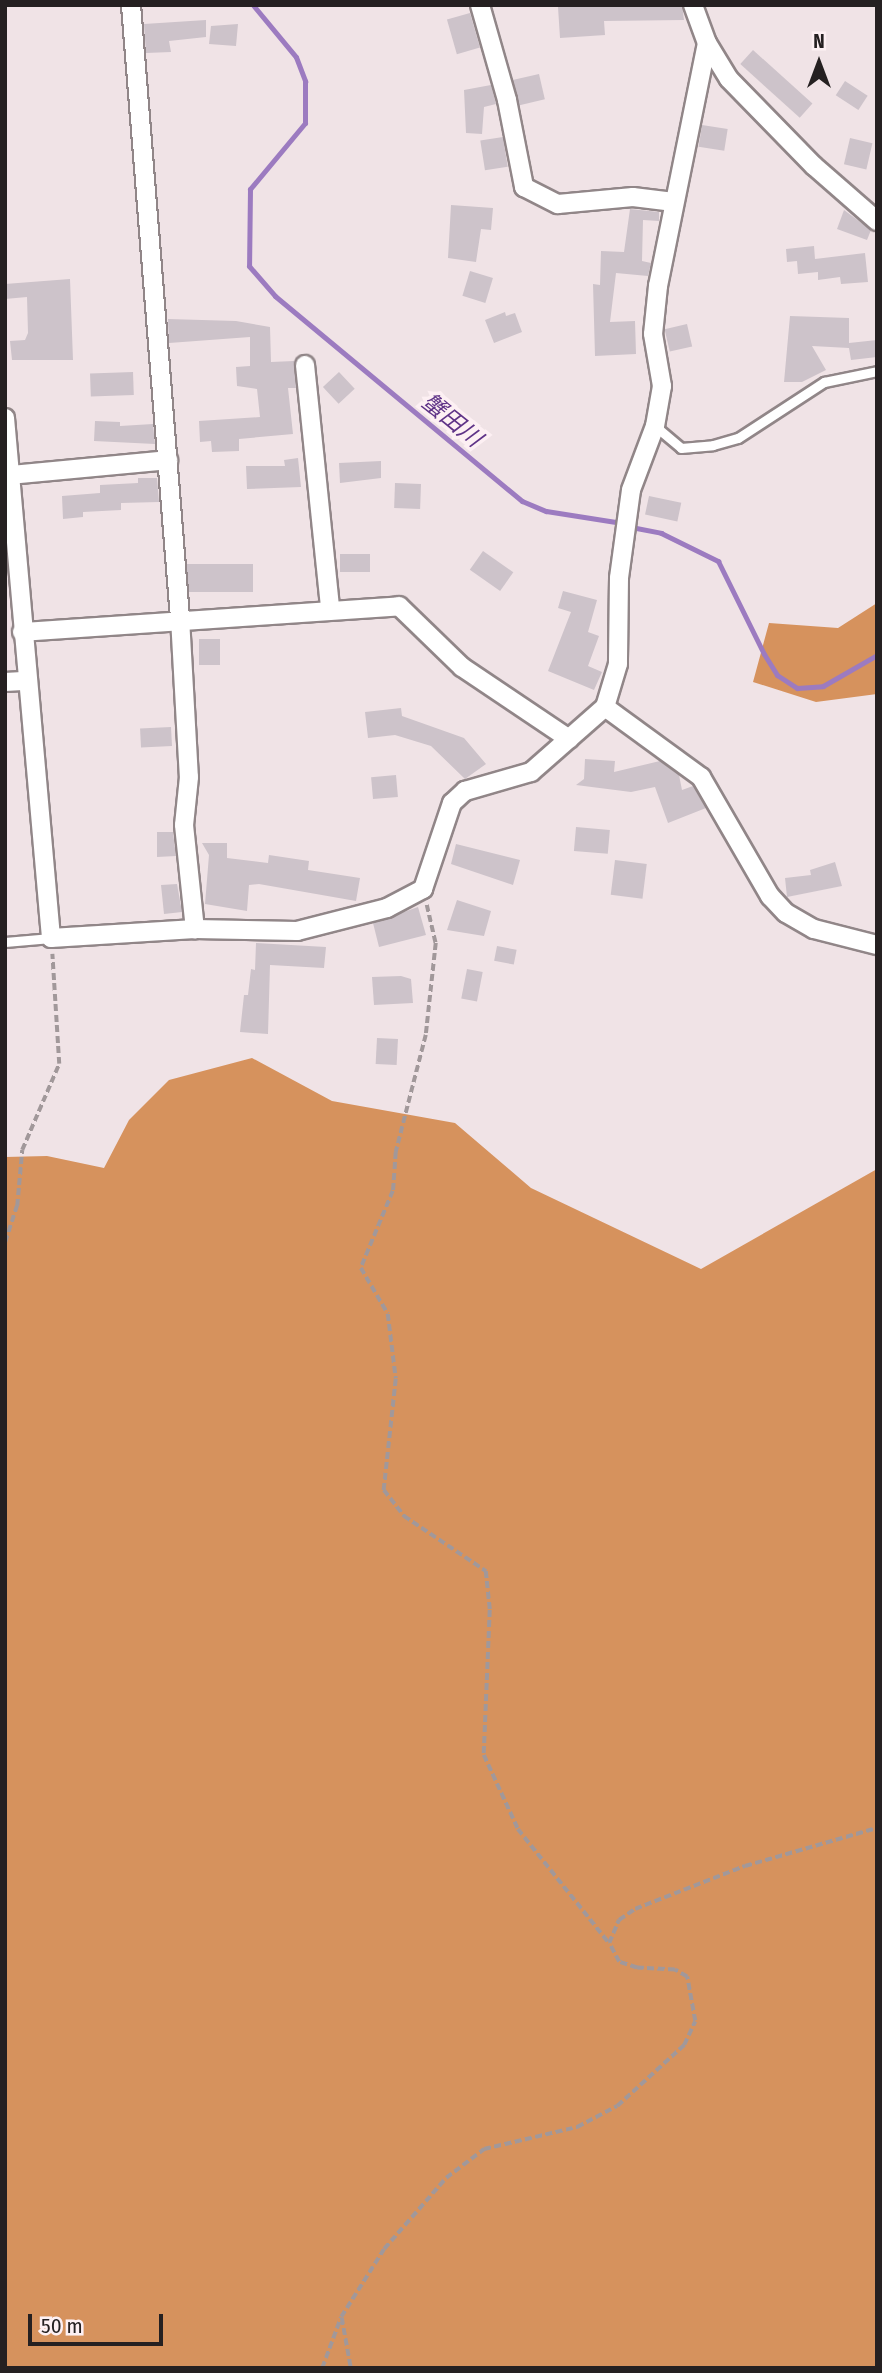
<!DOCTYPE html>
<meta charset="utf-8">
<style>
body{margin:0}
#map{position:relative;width:882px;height:2373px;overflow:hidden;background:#f0e3e6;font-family:"Fira Sans Condensed","Noto Sans JP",sans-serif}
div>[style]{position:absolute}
.forest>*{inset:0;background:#d6925d}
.stream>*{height:5px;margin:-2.5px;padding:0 2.5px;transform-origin:2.5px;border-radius:2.5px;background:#9c7bc0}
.building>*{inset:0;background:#cdc3ca;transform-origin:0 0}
.path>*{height:3.5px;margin-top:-1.75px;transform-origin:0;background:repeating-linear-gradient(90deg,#a1989a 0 7px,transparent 0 10.5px)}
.roads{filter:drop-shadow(2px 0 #918688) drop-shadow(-2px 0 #918688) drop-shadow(0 2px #918688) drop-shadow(0 -2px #918688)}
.lane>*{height:9px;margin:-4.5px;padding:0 4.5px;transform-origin:4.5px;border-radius:4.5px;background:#fff}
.street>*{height:18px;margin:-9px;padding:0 9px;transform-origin:9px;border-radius:9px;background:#fff}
span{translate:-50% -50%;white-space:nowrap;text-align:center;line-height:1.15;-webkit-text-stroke:7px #fdf0f3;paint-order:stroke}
.water-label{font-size:23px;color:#5f3387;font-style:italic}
.frame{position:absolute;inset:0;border:7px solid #252021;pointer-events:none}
.north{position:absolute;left:784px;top:28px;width:70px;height:70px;-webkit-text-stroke:5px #fdf0f3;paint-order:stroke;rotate:0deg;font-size:19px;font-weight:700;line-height:28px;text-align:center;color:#252021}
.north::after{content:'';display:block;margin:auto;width:24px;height:32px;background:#252021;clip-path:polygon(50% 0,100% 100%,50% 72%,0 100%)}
.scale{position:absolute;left:28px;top:2314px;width:135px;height:32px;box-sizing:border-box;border:4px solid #252021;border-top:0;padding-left:9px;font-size:21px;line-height:24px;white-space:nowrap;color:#252021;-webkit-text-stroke:5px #fdf0f3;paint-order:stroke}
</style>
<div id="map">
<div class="forest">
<i style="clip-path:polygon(877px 603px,877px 694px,816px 702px,753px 682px,769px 623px,838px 628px)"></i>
<i style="clip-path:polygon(252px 1058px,332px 1101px,455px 1123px,531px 1188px,701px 1269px,877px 1169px,877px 2368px,5px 2368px,5px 1157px,47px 1156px,104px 1168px,129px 1120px,169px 1080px)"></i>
</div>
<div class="stream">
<i style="left:253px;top:5px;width:67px;rotate:50.4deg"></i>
<i style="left:296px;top:57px;width:26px;rotate:69deg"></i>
<i style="left:305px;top:81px;width:42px;rotate:90deg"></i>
<i style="left:305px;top:123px;width:86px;rotate:129.8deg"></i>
<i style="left:250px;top:189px;width:77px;rotate:90.7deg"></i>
<i style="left:249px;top:266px;width:40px;rotate:49deg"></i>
<i style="left:275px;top:296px;width:321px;rotate:39.7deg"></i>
<i style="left:522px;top:501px;width:26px;rotate:23deg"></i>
<i style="left:546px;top:511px;width:77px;rotate:9deg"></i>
<i style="left:631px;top:527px;width:31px;rotate:11deg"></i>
<i style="left:661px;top:533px;width:64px;rotate:26.2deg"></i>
<i style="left:718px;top:561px;width:104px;rotate:63.7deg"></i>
<i style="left:764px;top:654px;width:25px;rotate:58deg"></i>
<i style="left:777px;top:675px;width:24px;rotate:33deg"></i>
<i style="left:797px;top:688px;width:26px;rotate:-4deg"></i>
<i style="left:823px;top:686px;width:62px;rotate:-29.9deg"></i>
</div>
<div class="building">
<i style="clip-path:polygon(682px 5px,684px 20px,604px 21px,605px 35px,560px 38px,558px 7px)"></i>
<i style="left:470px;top:13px;width:36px;height:24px;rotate:74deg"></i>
<i style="clip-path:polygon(206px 20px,206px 37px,169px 41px,171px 52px,146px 53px,144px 24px)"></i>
<i style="clip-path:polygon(238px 24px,236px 46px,209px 44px,211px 26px)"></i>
<i style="left:753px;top:50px;width:80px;height:19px;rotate:42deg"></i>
<i style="left:539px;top:74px;width:26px;height:27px;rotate:77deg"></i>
<i style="left:845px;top:81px;width:27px;height:17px;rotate:33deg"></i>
<i style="clip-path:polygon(491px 85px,496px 104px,484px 107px,482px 134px,466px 133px,464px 90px)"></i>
<i style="left:702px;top:125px;width:26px;height:22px;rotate:9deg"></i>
<i style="left:503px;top:137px;width:30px;height:23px;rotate:81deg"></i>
<i style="left:850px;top:138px;width:23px;height:27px;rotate:13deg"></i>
<i style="clip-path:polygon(451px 205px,493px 208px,491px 230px,481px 229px,476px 262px,448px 258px)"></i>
<i style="clip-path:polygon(630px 209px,659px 212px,659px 221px,643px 220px,642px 261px,651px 263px,648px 276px,616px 273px,610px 322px,635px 321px,636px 354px,595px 356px,593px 284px,600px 285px,601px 251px,624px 252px)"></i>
<i style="clip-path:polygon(844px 210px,871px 230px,867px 240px,837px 229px)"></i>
<i style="clip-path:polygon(814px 246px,815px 259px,865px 253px,868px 282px,841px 284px,840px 277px,818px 280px,818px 272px,798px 274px,797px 261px,787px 262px,786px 249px)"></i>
<i style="left:470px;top:271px;width:24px;height:26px;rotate:17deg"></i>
<i style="clip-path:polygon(70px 279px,73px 360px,12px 360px,10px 341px,25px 340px,28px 333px,27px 297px,5px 299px,5px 284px)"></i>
<i style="clip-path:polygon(505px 312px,506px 316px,515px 313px,522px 332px,494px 343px,485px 320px)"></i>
<i style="clip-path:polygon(790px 316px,849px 318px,849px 343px,877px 340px,877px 357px,851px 360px,849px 348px,812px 346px,826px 370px,802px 382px,784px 382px)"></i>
<i style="clip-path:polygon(168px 319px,236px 321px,270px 327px,271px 362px,294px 361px,296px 388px,288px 388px,293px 434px,239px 439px,239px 451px,212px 452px,211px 441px,200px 442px,199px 421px,260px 417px,257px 389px,237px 386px,236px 367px,250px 366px,250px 337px,169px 343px)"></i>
<i style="left:687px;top:324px;width:23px;height:23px;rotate:77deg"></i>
<i style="left:133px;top:372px;width:23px;height:43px;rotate:88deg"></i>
<i style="left:339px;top:372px;width:23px;height:22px;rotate:47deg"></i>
<i style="clip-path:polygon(95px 421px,120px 422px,120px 426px,153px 424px,155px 444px,94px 441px)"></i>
<i style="clip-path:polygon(298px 458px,301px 487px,247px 489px,246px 466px,285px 466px,284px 460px)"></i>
<i style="clip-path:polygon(381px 461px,381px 478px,340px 483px,339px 463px)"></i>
<i style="clip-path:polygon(138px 478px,157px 478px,159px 502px,121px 503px,121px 510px,83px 512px,83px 517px,63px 519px,62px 496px,100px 493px,100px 485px,138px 483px)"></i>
<i style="left:395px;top:483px;width:26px;height:25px;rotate:2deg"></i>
<i style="left:649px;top:496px;width:33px;height:19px;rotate:12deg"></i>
<i style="left:483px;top:551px;width:37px;height:23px;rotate:35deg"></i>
<i style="left:340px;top:554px;width:30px;height:18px"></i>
<i style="left:253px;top:564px;width:28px;height:66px;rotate:90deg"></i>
<i style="clip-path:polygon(563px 591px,597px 600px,588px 632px,599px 636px,588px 666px,602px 672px,594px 690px,548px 671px,571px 612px,558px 608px)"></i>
<i style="left:199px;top:639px;width:21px;height:26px"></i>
<i style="clip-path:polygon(401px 708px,402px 716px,464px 738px,486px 764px,465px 779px,431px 746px,395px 735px,368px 738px,365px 712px)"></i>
<i style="left:171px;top:727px;width:19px;height:31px;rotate:87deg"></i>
<i style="clip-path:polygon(585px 759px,615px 761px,614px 772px,660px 761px,679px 775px,682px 790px,693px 786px,706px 808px,668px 823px,655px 787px,631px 792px,576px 785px,584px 779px)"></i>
<i style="left:396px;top:775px;width:22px;height:25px;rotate:85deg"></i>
<i style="left:576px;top:827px;width:34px;height:24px;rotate:5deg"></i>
<i style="clip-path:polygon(157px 832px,173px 832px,176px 856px,157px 857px)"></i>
<i style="clip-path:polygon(202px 843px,227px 843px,227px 858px,268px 863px,269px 855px,309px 861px,308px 870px,360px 878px,356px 901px,259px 884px,249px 885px,247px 911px,205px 904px,209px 855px)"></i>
<i style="clip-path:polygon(456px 844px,520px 860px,513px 885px,451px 864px)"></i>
<i style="left:615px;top:860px;width:32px;height:35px;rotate:7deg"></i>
<i style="clip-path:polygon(835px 862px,842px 886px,787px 897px,785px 878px,811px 875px,810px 870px)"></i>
<i style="clip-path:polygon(177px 884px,182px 912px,164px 914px,161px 885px)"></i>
<i style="clip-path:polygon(457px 900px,491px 911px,484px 936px,447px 930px)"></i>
<i style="clip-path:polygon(418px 907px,426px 935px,379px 947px,373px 923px)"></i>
<i style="clip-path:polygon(256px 943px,326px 947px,324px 968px,270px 965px,268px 1034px,240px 1032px,244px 995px,248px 995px,251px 969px,255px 970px)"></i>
<i style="left:497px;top:946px;width:20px;height:15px;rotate:11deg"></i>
<i style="left:467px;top:969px;width:16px;height:30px;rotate:11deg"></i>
<i style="clip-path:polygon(401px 976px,411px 979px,413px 1003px,374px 1005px,372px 977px)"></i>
<i style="left:377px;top:1038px;width:21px;height:26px;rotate:3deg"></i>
</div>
<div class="path">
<i style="left:427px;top:905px;width:39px;rotate:77deg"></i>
<i style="left:436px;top:943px;width:93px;rotate:96.2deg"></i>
<i style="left:426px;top:1035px;width:121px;rotate:104.4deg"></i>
<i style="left:396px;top:1152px;width:39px;rotate:94deg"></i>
<i style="left:393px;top:1191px;width:83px;rotate:112.6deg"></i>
<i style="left:361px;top:1268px;width:53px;rotate:59.6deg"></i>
<i style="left:388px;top:1314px;width:65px;rotate:83deg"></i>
<i style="left:396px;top:1379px;width:112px;rotate:96.2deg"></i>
<i style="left:384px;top:1490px;width:33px;rotate:52deg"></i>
<i style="left:404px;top:1516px;width:99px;rotate:33.9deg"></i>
<i style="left:486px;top:1571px;width:39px;rotate:84deg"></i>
<i style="left:490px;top:1610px;width:145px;rotate:92.4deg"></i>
<i style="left:484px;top:1755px;width:81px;rotate:65.3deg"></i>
<i style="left:518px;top:1829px;width:146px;rotate:51.4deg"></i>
<i style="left:5px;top:1242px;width:38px;rotate:-72deg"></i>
<i style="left:17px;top:1206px;width:56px;rotate:-84.9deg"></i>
<i style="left:22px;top:1150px;width:94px;rotate:-66.7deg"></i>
<i style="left:59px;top:1064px;width:110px;rotate:-93.6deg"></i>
<i style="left:342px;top:2318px;width:51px;rotate:79.8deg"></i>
<i style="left:322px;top:2368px;width:54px;rotate:-69.6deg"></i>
<i style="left:341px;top:2317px;width:80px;rotate:-57.7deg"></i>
<i style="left:384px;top:2249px;width:94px;rotate:-48.9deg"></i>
<i style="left:446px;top:2178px;width:48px;rotate:-37.3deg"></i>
<i style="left:484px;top:2149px;width:96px;rotate:-13.3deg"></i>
<i style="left:577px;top:2127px;width:45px;rotate:-27.7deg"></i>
<i style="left:617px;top:2106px;width:91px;rotate:-42.3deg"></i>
<i style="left:684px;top:2045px;width:26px;rotate:-65deg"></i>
<i style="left:695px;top:2021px;width:45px;rotate:-100.3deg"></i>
<i style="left:687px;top:1977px;width:14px;rotate:-150deg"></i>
<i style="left:675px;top:1970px;width:38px;rotate:-177deg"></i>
<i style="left:637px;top:1968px;width:19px;rotate:-162deg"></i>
<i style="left:619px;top:1962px;width:21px;rotate:-118deg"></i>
<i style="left:609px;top:1943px;width:25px;rotate:-67deg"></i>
<i style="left:619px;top:1920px;width:19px;rotate:-35deg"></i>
<i style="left:635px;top:1909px;width:118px;rotate:-21.4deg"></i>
<i style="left:745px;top:1866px;width:137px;rotate:-16.1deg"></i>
</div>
<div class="roads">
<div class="lane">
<i style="left:655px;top:426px;width:34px;rotate:40deg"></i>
<i style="left:681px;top:448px;width:32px;rotate:-5deg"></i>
<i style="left:713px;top:445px;width:26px;rotate:-16deg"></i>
<i style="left:738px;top:438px;width:103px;rotate:-33.1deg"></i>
<i style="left:824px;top:382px;width:54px;rotate:-11.7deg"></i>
<i style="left:5px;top:942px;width:46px;rotate:-5deg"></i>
</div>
<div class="street">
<i style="left:131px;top:5px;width:615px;rotate:85.43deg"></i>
<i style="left:180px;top:618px;width:159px;rotate:86.8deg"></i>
<i style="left:189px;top:777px;width:48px;rotate:95.9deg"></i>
<i style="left:184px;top:825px;width:105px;rotate:84deg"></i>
<i style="left:480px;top:5px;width:99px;rotate:74.1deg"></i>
<i style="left:507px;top:100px;width:89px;rotate:78.9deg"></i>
<i style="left:524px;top:187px;width:38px;rotate:27deg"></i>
<i style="left:558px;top:204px;width:75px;rotate:-5.3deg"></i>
<i style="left:633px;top:197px;width:39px;rotate:7deg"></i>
<i style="left:693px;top:5px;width:40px;rotate:69.8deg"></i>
<i style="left:707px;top:43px;width:42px;rotate:58.6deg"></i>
<i style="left:729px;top:79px;width:122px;rotate:45.7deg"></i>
<i style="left:814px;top:166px;width:84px;rotate:41.1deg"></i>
<i style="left:707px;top:43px;width:248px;rotate:101.4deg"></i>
<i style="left:658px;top:286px;width:48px;rotate:95.9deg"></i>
<i style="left:653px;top:334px;width:53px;rotate:80.2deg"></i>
<i style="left:662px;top:386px;width:41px;rotate:99.9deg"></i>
<i style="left:655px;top:426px;width:68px;rotate:110.6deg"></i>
<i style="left:631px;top:490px;width:89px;rotate:97.8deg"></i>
<i style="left:619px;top:578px;width:86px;rotate:90.7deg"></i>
<i style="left:618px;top:664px;width:45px;rotate:106.8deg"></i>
<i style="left:605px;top:707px;width:119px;rotate:36.1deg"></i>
<i style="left:701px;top:777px;width:138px;rotate:59.9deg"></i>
<i style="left:770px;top:896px;width:23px;rotate:47deg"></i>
<i style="left:786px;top:913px;width:32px;rotate:30deg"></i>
<i style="left:814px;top:929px;width:65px;rotate:14.3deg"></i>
<i style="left:305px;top:365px;width:243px;rotate:84.1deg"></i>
<i style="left:5px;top:418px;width:522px;rotate:84.94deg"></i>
<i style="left:51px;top:938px;width:144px;rotate:-3.6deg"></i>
<i style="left:195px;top:929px;width:102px;rotate:1.1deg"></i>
<i style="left:297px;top:931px;width:93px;rotate:-14.3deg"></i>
<i style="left:387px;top:908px;width:41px;rotate:-27.8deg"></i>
<i style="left:423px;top:889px;width:91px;rotate:-71.4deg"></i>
<i style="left:452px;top:803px;width:18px;rotate:-43deg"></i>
<i style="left:465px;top:791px;width:69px;rotate:-16.1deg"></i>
<i style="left:531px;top:772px;width:98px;rotate:-41.3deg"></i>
<i style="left:10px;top:475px;width:159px;rotate:-5.4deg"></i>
<i style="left:22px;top:632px;width:378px;rotate:-3.9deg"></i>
<i style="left:399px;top:606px;width:88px;rotate:44.1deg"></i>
<i style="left:462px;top:667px;width:129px;rotate:33.9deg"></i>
<i style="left:5px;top:682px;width:22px;rotate:-3deg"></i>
</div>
</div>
<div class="water-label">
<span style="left:452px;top:420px;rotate:39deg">蟹田川</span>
</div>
<div class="frame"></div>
<div class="north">N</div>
<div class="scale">50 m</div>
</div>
